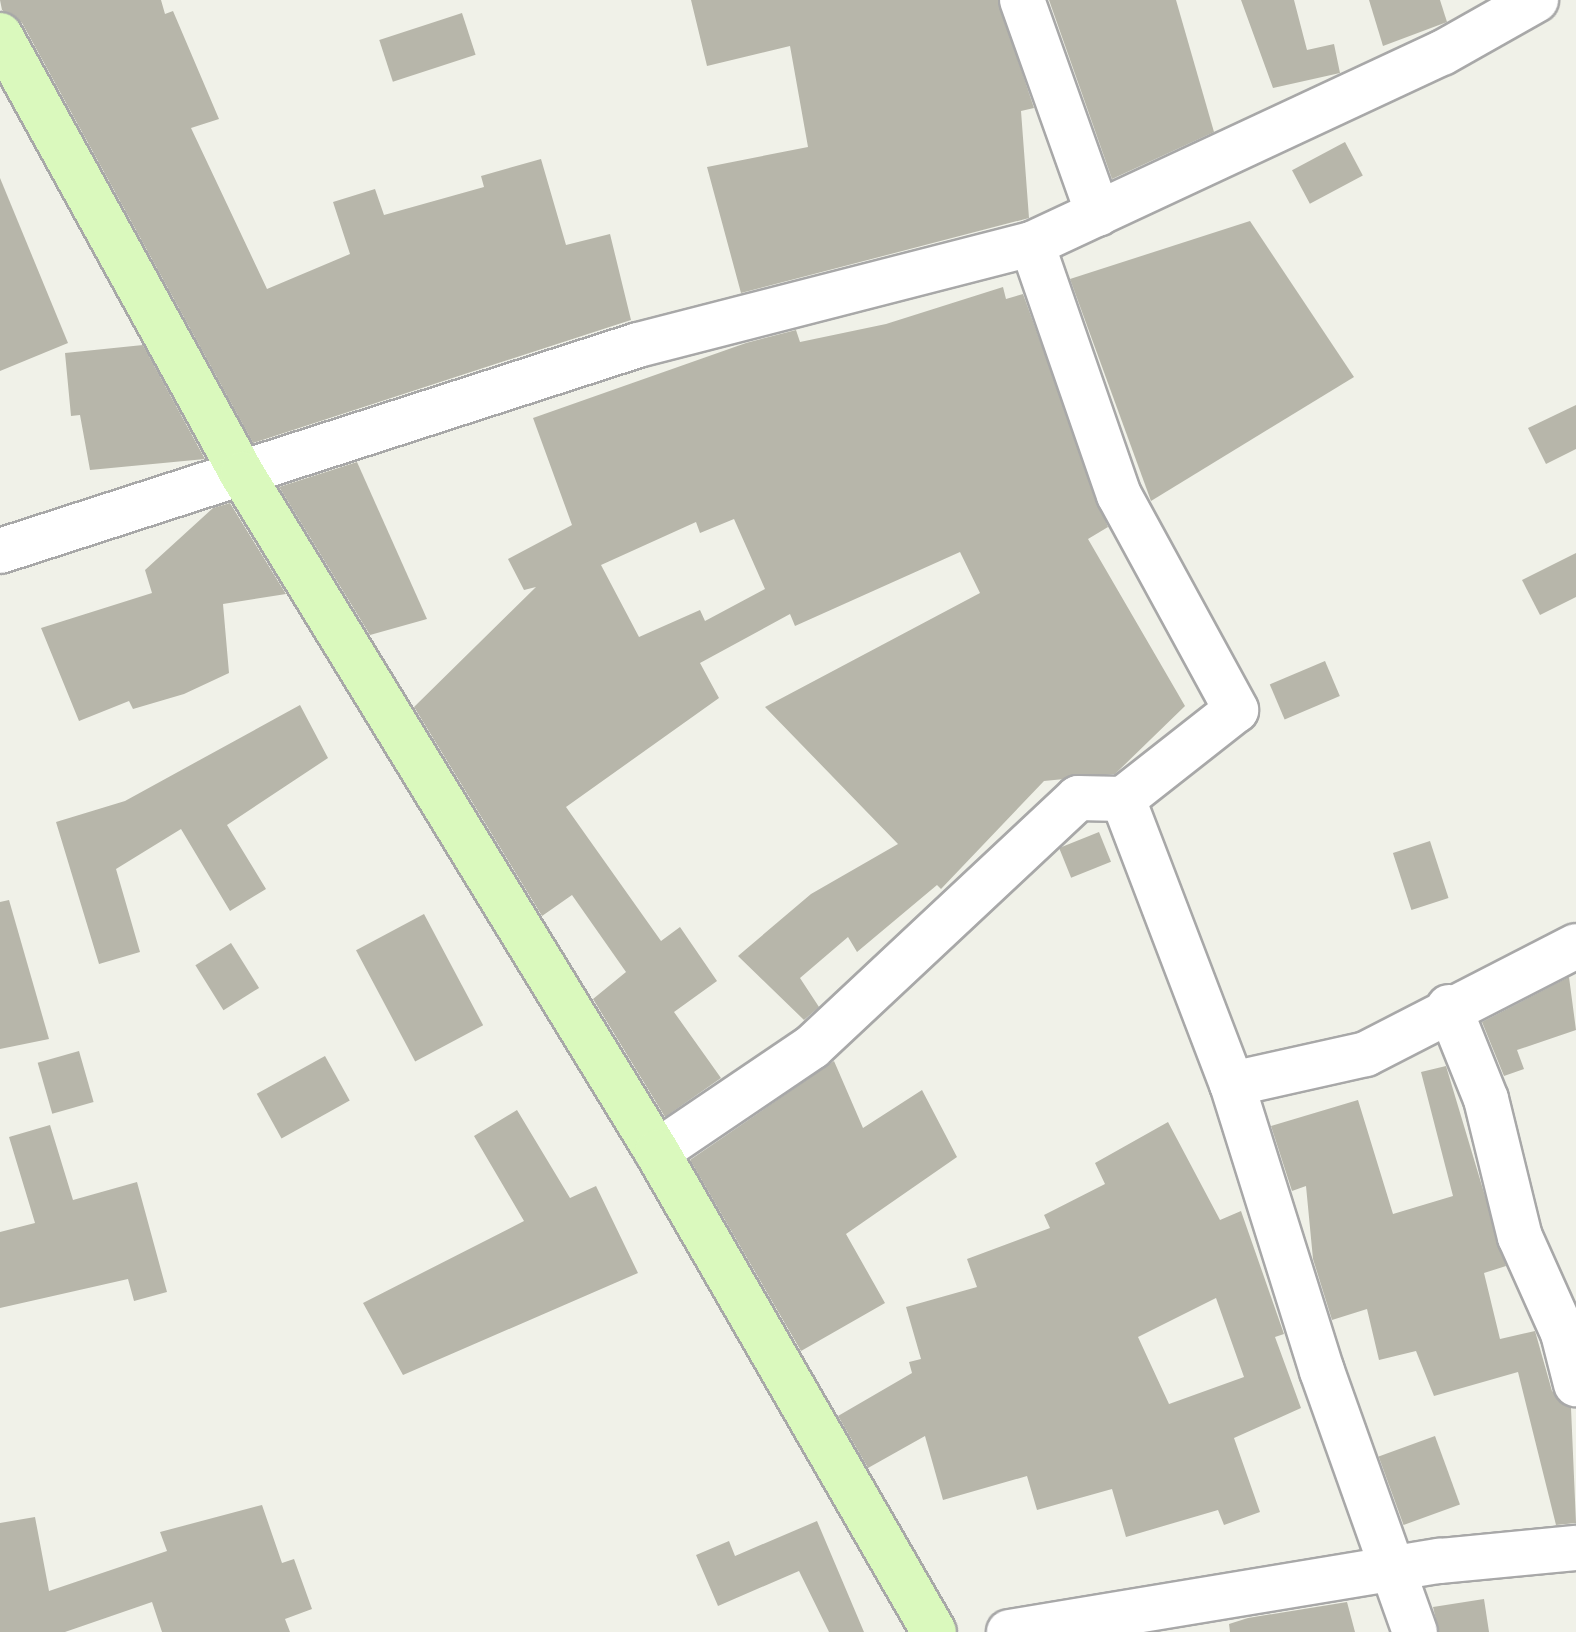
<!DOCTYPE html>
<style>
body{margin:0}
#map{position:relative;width:1576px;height:1632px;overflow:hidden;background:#f0f1e8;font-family:"Golos Text",sans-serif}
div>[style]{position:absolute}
.building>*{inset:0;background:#b7b6aa;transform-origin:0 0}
.roads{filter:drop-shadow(2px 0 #a8a8a8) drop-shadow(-2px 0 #a8a8a8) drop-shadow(0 2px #a8a8a8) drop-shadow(0 -2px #a8a8a8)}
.street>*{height:44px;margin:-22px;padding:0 22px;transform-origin:22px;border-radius:22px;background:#fff}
.secondary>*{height:44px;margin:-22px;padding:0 22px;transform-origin:22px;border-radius:22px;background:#daf9bd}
span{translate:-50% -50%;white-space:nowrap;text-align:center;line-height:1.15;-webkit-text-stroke:7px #fff;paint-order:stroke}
</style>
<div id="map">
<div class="building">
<i style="clip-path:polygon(0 0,161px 0,165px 14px,173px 11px,219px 119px,191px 128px,267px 289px,350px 254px,333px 202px,375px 189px,384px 215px,484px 187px,481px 176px,541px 159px,566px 245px,610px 234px,631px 320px,253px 443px,22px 23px,2px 10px)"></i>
<i style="clip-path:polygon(691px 0,998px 0,1034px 108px,1021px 111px,1029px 218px,741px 293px,707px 167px,808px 147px,790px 46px,707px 66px)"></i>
<i style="clip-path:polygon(1049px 0,1176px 0,1214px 132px,1112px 179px)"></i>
<i style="clip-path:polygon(1241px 0,1294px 0,1307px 50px,1334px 44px,1340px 73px,1273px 88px)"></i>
<i style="clip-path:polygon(1369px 0,1440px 0,1447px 22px,1383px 46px)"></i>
<i style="left:462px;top:13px;width:44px;height:87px;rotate:72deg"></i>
<i style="left:1345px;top:142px;width:38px;height:60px;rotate:62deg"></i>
<i style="clip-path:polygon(0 178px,68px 343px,0 371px)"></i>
<i style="clip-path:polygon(1250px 221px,1354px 377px,1151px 501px,1070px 279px)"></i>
<i style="clip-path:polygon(evenodd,1003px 287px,1006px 299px,1023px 294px,1108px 527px,1088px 539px,1185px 706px,1115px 774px,1044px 781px,941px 889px,937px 885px,857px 952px,848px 937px,800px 978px,819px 1007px,804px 1020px,738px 956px,811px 894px,898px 844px,765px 707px,980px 593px,960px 552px,795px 626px,790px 614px,700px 663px,719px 698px,566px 807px,661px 941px,680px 927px,717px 981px,674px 1012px,721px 1078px,665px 1117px,593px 999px,626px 972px,572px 895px,542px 916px,414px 707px,536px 587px,524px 590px,508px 559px,572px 525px,533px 418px,746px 343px,796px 330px,800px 342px,886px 324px,1003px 287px,734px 519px,765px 589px,705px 621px,700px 610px,639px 637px,601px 565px,696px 522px,700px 533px,734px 519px)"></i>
<i style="clip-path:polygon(143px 345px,205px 459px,90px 470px,80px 415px,71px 416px,65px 353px)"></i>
<i style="clip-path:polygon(1576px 405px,1576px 449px,1546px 464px,1528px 428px)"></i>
<i style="clip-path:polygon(357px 462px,427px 619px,370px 635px,279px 487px)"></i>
<i style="clip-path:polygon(230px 503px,286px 594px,223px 604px,229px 673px,184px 694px,133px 709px,129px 701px,79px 721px,41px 628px,152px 593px,145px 570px,213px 508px)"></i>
<i style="clip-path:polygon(1576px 553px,1576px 597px,1540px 615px,1522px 580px)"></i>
<i style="left:1325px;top:661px;width:38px;height:60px;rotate:67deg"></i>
<i style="clip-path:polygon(300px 705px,328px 758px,227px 825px,266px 889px,230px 911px,181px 829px,116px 869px,140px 952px,99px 964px,56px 822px,125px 801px)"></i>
<i style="left:1099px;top:832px;width:32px;height:43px;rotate:68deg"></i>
<i style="left:1430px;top:841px;width:60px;height:39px;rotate:72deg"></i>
<i style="clip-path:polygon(9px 900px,49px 1039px,0 1049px,0 902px)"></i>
<i style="left:424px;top:914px;width:126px;height:77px;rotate:62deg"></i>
<i style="left:231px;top:943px;width:53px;height:42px;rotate:58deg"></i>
<i style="clip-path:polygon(1569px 977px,1576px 1030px,1517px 1050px,1524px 1069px,1504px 1076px,1482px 1022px)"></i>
<i style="left:79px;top:1051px;width:53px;height:43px;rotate:74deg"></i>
<i style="left:325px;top:1056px;width:51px;height:78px;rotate:61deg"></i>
<i style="clip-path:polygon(834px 1061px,863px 1128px,922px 1090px,957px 1157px,846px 1234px,885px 1303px,801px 1351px,690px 1160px)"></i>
<i style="clip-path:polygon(1446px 1066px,1506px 1266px,1484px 1273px,1500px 1339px,1535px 1331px,1552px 1391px,1571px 1408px,1576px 1523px,1556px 1525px,1518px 1372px,1434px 1396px,1416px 1351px,1379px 1360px,1367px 1309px,1332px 1320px,1313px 1259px,1306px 1186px,1292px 1191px,1271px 1126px,1358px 1100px,1393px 1214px,1453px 1196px,1421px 1072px)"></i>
<i style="clip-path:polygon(517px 1110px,570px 1198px,596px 1186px,638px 1273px,403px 1375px,363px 1303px,524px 1221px,474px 1136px)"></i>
<i style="clip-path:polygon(evenodd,1168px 1122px,1220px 1220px,1241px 1211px,1284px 1334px,1275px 1337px,1301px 1408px,1234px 1438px,1260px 1512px,1224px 1525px,1218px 1510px,1126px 1537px,1112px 1489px,1037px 1510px,1027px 1476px,943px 1500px,925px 1436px,868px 1468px,838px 1416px,912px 1373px,909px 1362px,921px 1359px,906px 1307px,977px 1287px,967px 1259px,1050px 1228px,1044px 1215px,1105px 1184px,1095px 1163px,1168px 1122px,1216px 1298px,1244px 1377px,1169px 1404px,1138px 1337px,1216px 1298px)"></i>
<i style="clip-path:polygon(50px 1125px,73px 1200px,137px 1182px,167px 1292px,134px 1301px,128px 1279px,0 1308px,0 1232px,35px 1223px,9px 1137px)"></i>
<i style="left:1435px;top:1436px;width:73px;height:60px;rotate:70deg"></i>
<i style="clip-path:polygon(262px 1505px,282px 1563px,294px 1559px,312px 1609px,285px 1619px,290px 1632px,162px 1632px,152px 1602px,65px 1632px,0 1632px,0 1523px,35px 1517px,49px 1591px,167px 1551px,160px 1532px)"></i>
<i style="clip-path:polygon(817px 1521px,864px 1632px,829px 1632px,799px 1571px,718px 1606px,696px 1555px,729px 1541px,735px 1556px)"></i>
<i style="clip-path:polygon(1484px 1599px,1489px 1632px,1439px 1632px,1433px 1607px)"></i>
<i style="clip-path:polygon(1347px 1602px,1355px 1632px,1230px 1632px,1229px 1624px,1248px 1618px)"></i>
</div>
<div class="roads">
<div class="street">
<i style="left:1022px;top:0;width:227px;rotate:70.4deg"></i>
<i style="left:1032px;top:244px;width:266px;rotate:70.9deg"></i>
<i style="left:1119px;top:495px;width:245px;rotate:61.4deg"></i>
<i style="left:1236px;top:710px;width:144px;rotate:141.8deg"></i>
<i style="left:1123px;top:799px;width:305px;rotate:69.1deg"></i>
<i style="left:1232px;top:1084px;width:301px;rotate:72.6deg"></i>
<i style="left:1322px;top:1371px;width:277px;rotate:70.4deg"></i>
<i style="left:0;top:551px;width:670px;rotate:-17.89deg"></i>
<i style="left:638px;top:345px;width:407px;rotate:-14.4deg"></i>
<i style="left:1032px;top:244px;width:452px;rotate:-25deg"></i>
<i style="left:1442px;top:53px;width:108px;rotate:-29.4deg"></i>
<i style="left:1449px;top:1007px;width:99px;rotate:68.1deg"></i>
<i style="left:1486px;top:1099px;width:142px;rotate:76.2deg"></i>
<i style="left:1520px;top:1237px;width:105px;rotate:65.9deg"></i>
<i style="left:1563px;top:1333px;width:53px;rotate:75.7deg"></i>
<i style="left:1232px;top:1084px;width:137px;rotate:-12.6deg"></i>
<i style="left:1366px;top:1054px;width:236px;rotate:-27.2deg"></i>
<i style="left:657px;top:1152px;width:187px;rotate:-34.1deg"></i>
<i style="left:812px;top:1047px;width:364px;rotate:-43.1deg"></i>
<i style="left:1078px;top:798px;width:45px;rotate:1.3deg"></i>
<i style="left:1009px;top:1632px;width:437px;rotate:-9.4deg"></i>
<i style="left:1440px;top:1561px;width:137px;rotate:-5.5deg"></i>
</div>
<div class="secondary">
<i style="left:0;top:35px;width:501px;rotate:61.13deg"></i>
<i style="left:242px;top:474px;width:795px;rotate:58.53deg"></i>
<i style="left:657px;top:1152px;width:554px;rotate:60.01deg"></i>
</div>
</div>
</div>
